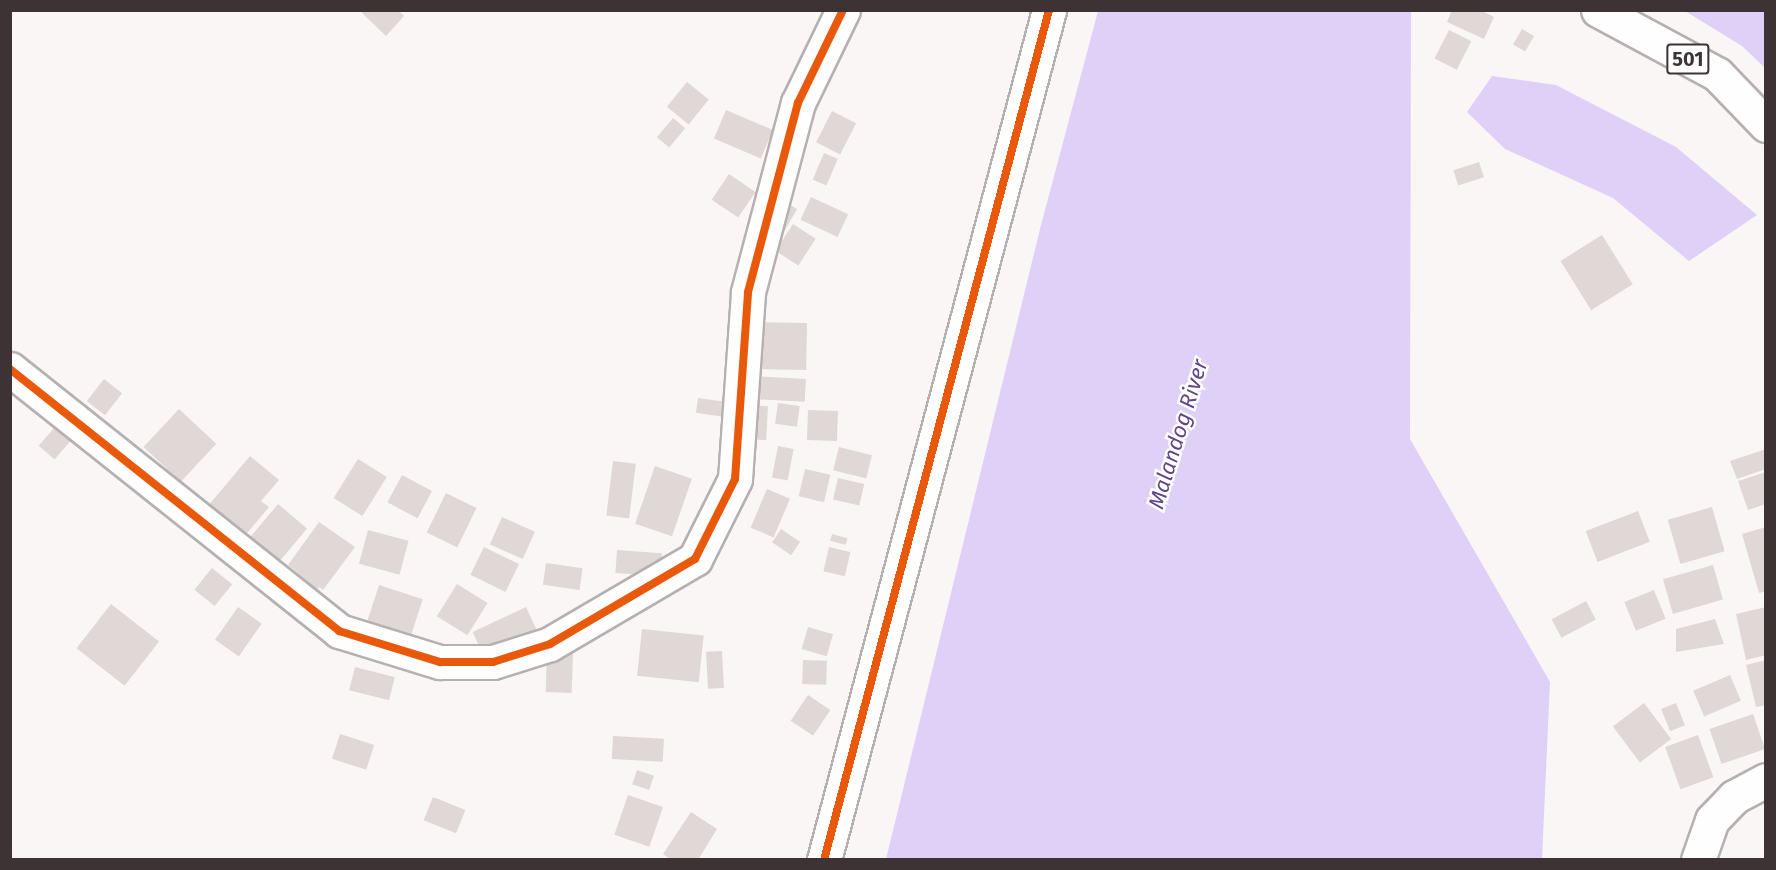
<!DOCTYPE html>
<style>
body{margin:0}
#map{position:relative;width:1776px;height:870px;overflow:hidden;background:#fbf6f6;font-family:"Fira Sans",sans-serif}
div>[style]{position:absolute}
.water>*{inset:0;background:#ded0f7}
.building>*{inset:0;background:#dfd8d7;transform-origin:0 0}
.roads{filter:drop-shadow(2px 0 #b6b0b0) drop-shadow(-2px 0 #b6b0b0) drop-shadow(0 2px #b6b0b0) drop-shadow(0 -2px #b6b0b0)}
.street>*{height:33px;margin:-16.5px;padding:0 16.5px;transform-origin:16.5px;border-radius:16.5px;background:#fefefe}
.primary>*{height:33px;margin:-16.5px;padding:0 16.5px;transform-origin:16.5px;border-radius:16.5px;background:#fefefe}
.cycleway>*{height:8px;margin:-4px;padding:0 4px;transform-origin:4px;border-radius:4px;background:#e8590c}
span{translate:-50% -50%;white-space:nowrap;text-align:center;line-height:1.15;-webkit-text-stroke:5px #fff;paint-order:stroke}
.shield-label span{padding:2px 4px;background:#fff;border:2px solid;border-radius:4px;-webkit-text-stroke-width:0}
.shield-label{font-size:20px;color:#3d3234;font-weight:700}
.water-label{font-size:22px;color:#61478a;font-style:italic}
.frame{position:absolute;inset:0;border:12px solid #3d3234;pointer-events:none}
</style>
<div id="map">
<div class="water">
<i style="clip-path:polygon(1098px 11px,1411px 11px,1410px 439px,1550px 682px,1542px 859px,886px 859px,1041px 225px)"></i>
<i style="clip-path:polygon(1685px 11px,1765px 11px,1765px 68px,1742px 46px)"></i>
<i style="clip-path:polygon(1492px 76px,1556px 85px,1676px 147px,1757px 215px,1689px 261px,1613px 198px,1505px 149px,1467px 112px)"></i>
</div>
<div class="building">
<i style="clip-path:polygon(364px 10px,398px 10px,404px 16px,386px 36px,362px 13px)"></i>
<i style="clip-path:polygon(1452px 10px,1480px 10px,1494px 17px,1484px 39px,1447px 22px)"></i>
<i style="left:1522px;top:29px;width:14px;height:18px;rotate:30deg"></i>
<i style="left:1449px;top:30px;width:25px;height:32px;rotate:27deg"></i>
<i style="left:687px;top:82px;width:28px;height:32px;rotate:39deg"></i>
<i style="left:726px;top:110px;width:51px;height:31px;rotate:23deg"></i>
<i style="left:832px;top:111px;width:27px;height:35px;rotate:27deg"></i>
<i style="left:673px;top:118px;width:16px;height:25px;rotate:40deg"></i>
<i style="left:824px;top:153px;width:15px;height:29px;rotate:23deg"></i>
<i style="left:1479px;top:162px;width:16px;height:27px;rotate:72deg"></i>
<i style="left:729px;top:174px;width:32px;height:31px;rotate:34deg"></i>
<i style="left:811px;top:197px;width:41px;height:25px;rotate:25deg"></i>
<i style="left:785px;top:202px;width:14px;height:26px;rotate:30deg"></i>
<i style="left:793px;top:224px;width:27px;height:32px;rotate:33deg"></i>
<i style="left:1602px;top:235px;width:58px;height:49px;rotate:58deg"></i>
<i style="left:753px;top:322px;width:54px;height:47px;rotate:1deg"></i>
<i style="left:751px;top:376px;width:55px;height:23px;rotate:3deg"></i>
<i style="left:104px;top:379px;width:23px;height:28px;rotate:38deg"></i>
<i style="left:698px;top:398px;width:29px;height:15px;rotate:8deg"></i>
<i style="left:778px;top:403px;width:22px;height:21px;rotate:8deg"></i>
<i style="left:746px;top:405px;width:22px;height:34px;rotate:3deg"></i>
<i style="left:179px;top:409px;width:51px;height:52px;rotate:43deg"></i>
<i style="left:808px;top:410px;width:30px;height:30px;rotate:2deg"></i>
<i style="left:61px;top:420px;width:21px;height:34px;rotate:41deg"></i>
<i style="left:778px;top:446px;width:16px;height:32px;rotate:11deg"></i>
<i style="left:839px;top:447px;width:34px;height:24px;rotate:14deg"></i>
<i style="clip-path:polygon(1766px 449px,1766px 469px,1737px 479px,1730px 461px)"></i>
<i style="clip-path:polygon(250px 456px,279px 480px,261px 501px,269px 507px,239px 543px,202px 513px)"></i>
<i style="left:358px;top:459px;width:34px;height:46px;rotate:32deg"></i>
<i style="left:613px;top:461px;width:23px;height:55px;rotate:7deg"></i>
<i style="left:655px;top:466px;width:39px;height:61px;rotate:19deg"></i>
<i style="left:805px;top:469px;width:26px;height:28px;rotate:13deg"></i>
<i style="clip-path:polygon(1766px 472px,1766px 504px,1748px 510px,1738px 481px)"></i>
<i style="left:402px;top:475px;width:34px;height:31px;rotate:28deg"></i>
<i style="left:838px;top:478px;width:27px;height:22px;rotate:13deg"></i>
<i style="left:767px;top:489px;width:25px;height:42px;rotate:23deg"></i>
<i style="left:446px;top:493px;width:34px;height:44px;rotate:26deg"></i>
<i style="left:278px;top:504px;width:38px;height:48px;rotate:40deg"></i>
<i style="left:1712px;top:507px;width:46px;height:46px;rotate:74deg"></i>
<i style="left:1638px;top:511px;width:33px;height:56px;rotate:69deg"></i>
<i style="left:502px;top:517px;width:36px;height:30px;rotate:24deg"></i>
<i style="clip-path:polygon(319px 522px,355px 547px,323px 590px,319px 587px,311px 598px,290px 584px,298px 573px,288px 565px)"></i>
<i style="clip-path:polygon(1766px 527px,1766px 591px,1759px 593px,1742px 534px)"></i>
<i style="left:781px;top:529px;width:23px;height:16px;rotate:34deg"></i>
<i style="left:368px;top:530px;width:42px;height:35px;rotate:15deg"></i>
<i style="left:832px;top:534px;width:16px;height:7px;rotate:15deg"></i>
<i style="left:484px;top:547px;width:39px;height:31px;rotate:26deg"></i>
<i style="left:829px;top:547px;width:22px;height:25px;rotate:13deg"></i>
<i style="left:617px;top:550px;width:45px;height:23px;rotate:4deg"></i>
<i style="left:546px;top:563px;width:37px;height:22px;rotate:8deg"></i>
<i style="left:1713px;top:565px;width:36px;height:52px;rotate:74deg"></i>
<i style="left:212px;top:568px;width:26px;height:28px;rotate:39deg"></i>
<i style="left:457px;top:584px;width:36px;height:38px;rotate:32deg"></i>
<i style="left:379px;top:585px;width:46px;height:47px;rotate:18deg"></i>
<i style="left:1654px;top:590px;width:31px;height:32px;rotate:68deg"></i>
<i style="left:1586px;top:601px;width:21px;height:39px;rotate:62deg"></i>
<i style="left:111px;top:604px;width:61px;height:56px;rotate:38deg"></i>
<i style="left:238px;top:607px;width:29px;height:40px;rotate:35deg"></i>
<i style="left:526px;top:607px;width:31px;height:59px;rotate:65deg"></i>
<i style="clip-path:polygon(1766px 607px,1766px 655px,1746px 660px,1736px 614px)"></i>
<i style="clip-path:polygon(1715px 619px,1724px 644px,1676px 652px,1676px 629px)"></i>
<i style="left:808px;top:627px;width:26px;height:23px;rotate:16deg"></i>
<i style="left:642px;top:629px;width:62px;height:47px;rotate:6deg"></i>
<i style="left:722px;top:651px;width:37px;height:16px;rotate:87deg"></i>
<i style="left:547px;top:653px;width:26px;height:39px;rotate:2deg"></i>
<i style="left:803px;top:660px;width:24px;height:24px;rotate:2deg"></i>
<i style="clip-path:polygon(1766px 660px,1766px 705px,1756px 707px,1746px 665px)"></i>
<i style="left:355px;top:667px;width:41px;height:24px;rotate:14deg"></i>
<i style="left:1730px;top:675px;width:28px;height:40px;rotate:67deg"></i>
<i style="left:808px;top:695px;width:27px;height:31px;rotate:34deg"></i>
<i style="left:1644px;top:703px;width:45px;height:39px;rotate:53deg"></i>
<i style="left:1676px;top:703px;width:24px;height:16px;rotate:68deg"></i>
<i style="left:1753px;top:714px;width:37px;height:46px;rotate:71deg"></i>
<i style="left:340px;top:734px;width:36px;height:26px;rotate:18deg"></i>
<i style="left:1698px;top:735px;width:45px;height:35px;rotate:70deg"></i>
<i style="left:613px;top:736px;width:51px;height:23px;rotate:3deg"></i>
<i style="left:637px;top:770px;width:18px;height:15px;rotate:19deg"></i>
<i style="left:628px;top:795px;width:37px;height:42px;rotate:19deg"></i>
<i style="left:433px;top:797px;width:35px;height:25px;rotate:22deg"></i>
<i style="clip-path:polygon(691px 812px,717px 829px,698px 860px,671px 860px,663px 854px)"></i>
</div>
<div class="roads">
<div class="street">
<i style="left:10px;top:369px;width:421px;rotate:38.5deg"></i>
<i style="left:339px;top:631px;width:106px;rotate:17.1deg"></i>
<i style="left:440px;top:662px;width:53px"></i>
<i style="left:493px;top:662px;width:60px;rotate:-17.5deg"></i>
<i style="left:550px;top:644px;width:168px;rotate:-30.4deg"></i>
<i style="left:695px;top:559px;width:89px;rotate:-63.4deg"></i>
<i style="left:735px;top:479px;width:187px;rotate:-86deg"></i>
<i style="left:748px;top:292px;width:196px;rotate:-75.2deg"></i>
<i style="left:798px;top:103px;width:103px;rotate:-64.2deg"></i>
<i style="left:824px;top:860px;width:879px;rotate:-75.17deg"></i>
<i style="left:1698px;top:860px;width:42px;rotate:-70.7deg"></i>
<i style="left:1712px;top:820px;width:32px;rotate:-46deg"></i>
<i style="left:1734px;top:797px;width:36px;rotate:-28deg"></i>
</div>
<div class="primary">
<i style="left:1598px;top:10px;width:135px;rotate:28.3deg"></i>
<i style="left:1717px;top:74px;width:71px;rotate:46.1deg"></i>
</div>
</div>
<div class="cycleway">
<i style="left:10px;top:369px;width:421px;rotate:38.5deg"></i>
<i style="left:339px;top:631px;width:106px;rotate:17.1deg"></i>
<i style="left:440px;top:662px;width:53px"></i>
<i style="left:493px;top:662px;width:60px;rotate:-17.5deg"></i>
<i style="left:550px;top:644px;width:168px;rotate:-30.4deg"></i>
<i style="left:695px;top:559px;width:89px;rotate:-63.4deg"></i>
<i style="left:735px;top:479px;width:187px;rotate:-86deg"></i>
<i style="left:748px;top:292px;width:196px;rotate:-75.2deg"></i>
<i style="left:798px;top:103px;width:103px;rotate:-64.2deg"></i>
<i style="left:824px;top:860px;width:879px;rotate:-75.17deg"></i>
</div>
<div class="shield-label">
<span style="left:1688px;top:59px">501</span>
</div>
<div class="water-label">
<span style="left:1178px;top:434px;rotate:-73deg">Malandog River</span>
</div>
<div class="frame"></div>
</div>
